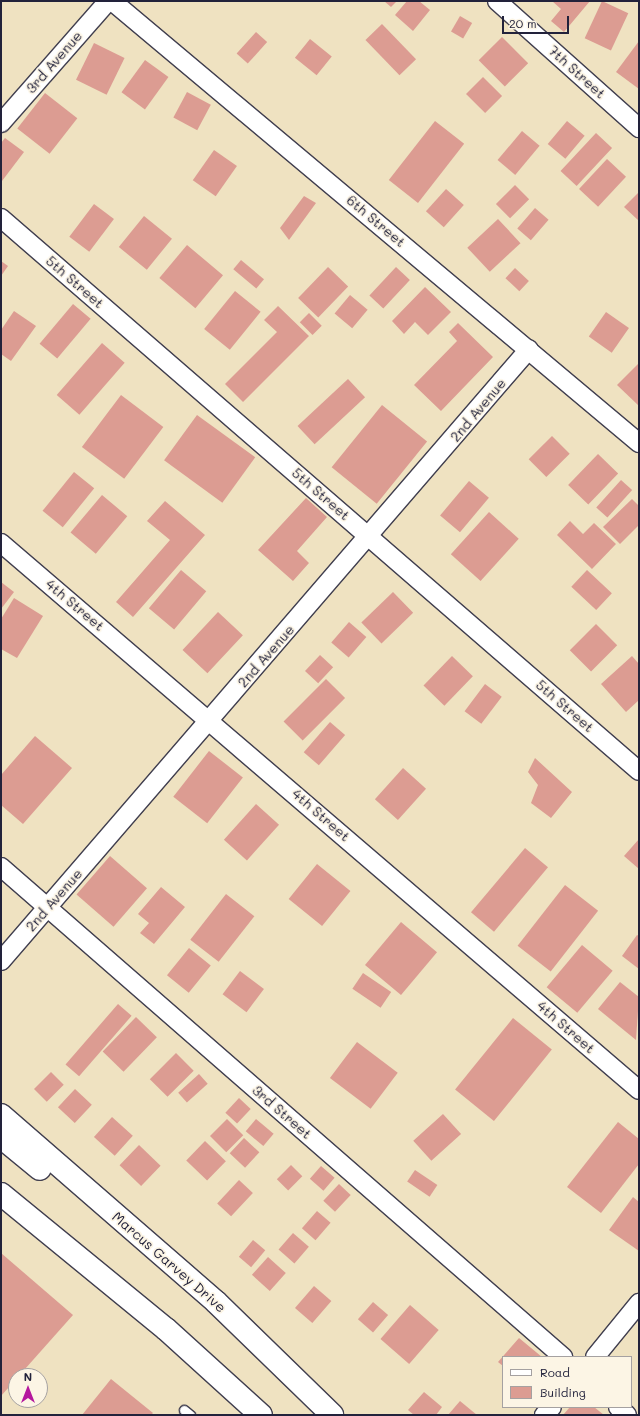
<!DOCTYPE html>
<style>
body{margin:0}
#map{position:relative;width:640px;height:1416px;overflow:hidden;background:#efe2c1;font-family:Mali,sans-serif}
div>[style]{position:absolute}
.building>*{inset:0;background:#dc9c92;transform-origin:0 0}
.roads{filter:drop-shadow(1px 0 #413f4f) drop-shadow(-1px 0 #413f4f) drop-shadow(0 1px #413f4f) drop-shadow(0 -1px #413f4f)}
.service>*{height:9px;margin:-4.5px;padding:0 4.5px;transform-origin:4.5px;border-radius:4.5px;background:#fff}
.minor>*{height:18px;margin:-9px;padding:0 9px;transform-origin:9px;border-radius:9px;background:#fff}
.trunk>*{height:22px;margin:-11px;padding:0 11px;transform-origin:11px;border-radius:11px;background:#fff}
span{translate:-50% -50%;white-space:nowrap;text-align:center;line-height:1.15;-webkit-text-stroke:3.5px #fcf5e5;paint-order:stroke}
.street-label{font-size:14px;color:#22223b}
.frame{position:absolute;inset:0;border:2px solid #22223b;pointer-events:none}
.legend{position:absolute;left:502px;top:1356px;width:130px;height:52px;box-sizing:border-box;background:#fcf5e5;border:1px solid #a5a1a1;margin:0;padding:5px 7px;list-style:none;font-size:12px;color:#22223b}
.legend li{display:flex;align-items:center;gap:8px;height:20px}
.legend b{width:20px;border:1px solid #a5a1a1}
.north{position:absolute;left:8px;top:1368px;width:40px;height:40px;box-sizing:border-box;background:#fcf5e5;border:1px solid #a5a1a1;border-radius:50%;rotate:0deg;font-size:11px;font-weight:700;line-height:16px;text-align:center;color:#22223b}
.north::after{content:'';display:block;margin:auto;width:14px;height:18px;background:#b5179e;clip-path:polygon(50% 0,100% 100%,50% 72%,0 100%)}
.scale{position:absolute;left:502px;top:16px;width:67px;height:18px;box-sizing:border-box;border:2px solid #22223b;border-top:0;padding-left:5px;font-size:12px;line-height:14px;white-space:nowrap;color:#22223b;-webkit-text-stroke:3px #fcf5e5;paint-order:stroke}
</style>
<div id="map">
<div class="building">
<i style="clip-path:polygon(384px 1px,397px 1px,391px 7px)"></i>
<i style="clip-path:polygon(407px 1px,419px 1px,430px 10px,413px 31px,395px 15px)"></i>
<i style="clip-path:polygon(552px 1px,590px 1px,564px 32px,551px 21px,561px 9px)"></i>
<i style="left:602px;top:1px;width:29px;height:41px;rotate:25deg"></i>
<i style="left:460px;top:16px;width:14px;height:18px;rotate:30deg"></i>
<i style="left:382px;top:24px;width:49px;height:23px;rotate:46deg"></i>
<i style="left:256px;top:32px;width:15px;height:29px;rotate:42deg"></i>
<i style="left:502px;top:37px;width:37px;height:33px;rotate:45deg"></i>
<i style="left:310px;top:39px;width:28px;height:24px;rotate:39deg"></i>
<i style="clip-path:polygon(639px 41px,639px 89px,616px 72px)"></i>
<i style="left:94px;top:43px;width:34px;height:41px;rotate:26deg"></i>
<i style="left:145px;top:60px;width:29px;height:40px;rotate:36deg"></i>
<i style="left:483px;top:77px;width:27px;height:24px;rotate:45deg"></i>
<i style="left:187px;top:92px;width:27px;height:29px;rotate:28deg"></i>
<i style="left:45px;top:93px;width:41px;height:45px;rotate:38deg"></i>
<i style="left:435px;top:121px;width:37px;height:75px;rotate:38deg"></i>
<i style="left:567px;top:121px;width:23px;height:30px;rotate:40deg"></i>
<i style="left:522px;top:131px;width:23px;height:38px;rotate:40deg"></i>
<i style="left:596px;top:133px;width:22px;height:52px;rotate:43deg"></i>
<i style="clip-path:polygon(5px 138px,24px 152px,2px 181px,1px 143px)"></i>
<i style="left:214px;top:150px;width:28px;height:37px;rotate:35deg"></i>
<i style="left:607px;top:159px;width:26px;height:41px;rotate:43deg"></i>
<i style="left:515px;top:185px;width:20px;height:27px;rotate:45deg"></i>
<i style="left:446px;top:189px;width:24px;height:30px;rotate:42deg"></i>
<i style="clip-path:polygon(639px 192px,639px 221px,624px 207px)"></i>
<i style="clip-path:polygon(304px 196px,316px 203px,289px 240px,280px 228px)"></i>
<i style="left:94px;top:204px;width:25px;height:41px;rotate:37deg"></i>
<i style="left:535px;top:208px;width:18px;height:27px;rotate:41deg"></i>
<i style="left:144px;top:216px;width:36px;height:40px;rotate:39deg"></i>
<i style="left:498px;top:219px;width:33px;height:42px;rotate:47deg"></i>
<i style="left:187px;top:245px;width:47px;height:43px;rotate:40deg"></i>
<i style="left:241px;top:260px;width:30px;height:12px;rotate:40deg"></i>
<i style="clip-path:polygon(1px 261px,8px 266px,1px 276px)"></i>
<i style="left:328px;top:267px;width:28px;height:43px;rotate:44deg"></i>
<i style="left:396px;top:267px;width:19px;height:39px;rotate:43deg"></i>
<i style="left:515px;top:268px;width:19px;height:14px;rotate:43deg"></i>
<i style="clip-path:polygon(425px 287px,451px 312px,428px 335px,415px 322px,404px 334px,392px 321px)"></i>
<i style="left:235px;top:291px;width:33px;height:49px;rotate:39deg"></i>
<i style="left:350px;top:295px;width:23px;height:24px;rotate:40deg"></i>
<i style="left:73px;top:304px;width:23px;height:52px;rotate:40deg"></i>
<i style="clip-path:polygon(278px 306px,309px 336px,243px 402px,225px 384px,277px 332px,264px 320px)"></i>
<i style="clip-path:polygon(14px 311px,36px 326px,11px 361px,1px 354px,1px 330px)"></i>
<i style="left:606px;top:312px;width:28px;height:30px;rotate:35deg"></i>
<i style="left:309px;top:313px;width:18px;height:13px;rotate:45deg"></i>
<i style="clip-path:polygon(458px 323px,493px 357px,441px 411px,414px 385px,457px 341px,449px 332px)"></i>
<i style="left:102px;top:343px;width:30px;height:69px;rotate:41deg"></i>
<i style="clip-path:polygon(639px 363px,639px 406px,617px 385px)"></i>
<i style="left:348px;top:379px;width:25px;height:69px;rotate:47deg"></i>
<i style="left:121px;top:395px;width:53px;height:65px;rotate:37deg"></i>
<i style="left:382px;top:405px;width:58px;height:80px;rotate:39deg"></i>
<i style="left:197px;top:415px;width:72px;height:56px;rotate:36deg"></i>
<i style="left:552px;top:436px;width:25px;height:33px;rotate:45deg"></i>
<i style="left:598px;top:454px;width:28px;height:43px;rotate:44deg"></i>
<i style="left:74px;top:472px;width:26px;height:50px;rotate:39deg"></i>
<i style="left:621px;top:480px;width:15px;height:37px;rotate:42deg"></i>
<i style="left:469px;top:481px;width:26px;height:45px;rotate:40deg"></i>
<i style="left:102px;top:495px;width:33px;height:49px;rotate:40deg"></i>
<i style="clip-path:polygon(306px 498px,327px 517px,297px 551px,309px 563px,293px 581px,258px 550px)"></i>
<i style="clip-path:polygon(632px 499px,639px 506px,639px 525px,620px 544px,603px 527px)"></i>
<i style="clip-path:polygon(165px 501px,205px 535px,133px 617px,116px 602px,170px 540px,147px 521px)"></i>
<i style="left:489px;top:512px;width:40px;height:57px;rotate:42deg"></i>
<i style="clip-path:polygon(570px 521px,583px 534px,594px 523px,616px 544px,592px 569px,557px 535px)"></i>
<i style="left:181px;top:570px;width:33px;height:50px;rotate:40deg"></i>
<i style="left:587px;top:570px;width:34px;height:23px;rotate:43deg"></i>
<i style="clip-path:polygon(1px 582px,14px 592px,1px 609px)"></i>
<i style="left:393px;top:592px;width:29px;height:44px;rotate:46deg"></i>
<i style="clip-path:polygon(14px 598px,43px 616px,17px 658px,1px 649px,1px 619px)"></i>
<i style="left:218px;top:612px;width:34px;height:52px;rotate:43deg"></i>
<i style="left:349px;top:622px;width:23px;height:27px;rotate:41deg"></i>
<i style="left:596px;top:624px;width:30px;height:37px;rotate:45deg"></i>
<i style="left:320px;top:655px;width:18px;height:22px;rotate:43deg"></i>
<i style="left:452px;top:656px;width:29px;height:41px;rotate:44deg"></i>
<i style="clip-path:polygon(632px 656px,639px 664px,639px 700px,626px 712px,601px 684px)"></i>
<i style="left:326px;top:679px;width:27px;height:60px;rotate:45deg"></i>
<i style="left:485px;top:684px;width:21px;height:34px;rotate:37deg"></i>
<i style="left:330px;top:722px;width:20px;height:40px;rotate:41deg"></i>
<i style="clip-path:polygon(35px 736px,72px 768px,23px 824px,1px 805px,1px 775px)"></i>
<i style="left:209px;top:751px;width:43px;height:58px;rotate:38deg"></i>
<i style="clip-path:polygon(535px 758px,572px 792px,551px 818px,531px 803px,538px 785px,528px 772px)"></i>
<i style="left:403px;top:768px;width:31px;height:42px;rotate:42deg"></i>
<i style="left:256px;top:804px;width:31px;height:48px;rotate:42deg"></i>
<i style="clip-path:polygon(639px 839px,639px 869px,624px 856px)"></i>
<i style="left:525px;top:848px;width:30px;height:84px;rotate:40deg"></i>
<i style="left:110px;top:856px;width:49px;height:51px;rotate:41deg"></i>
<i style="left:317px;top:864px;width:43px;height:45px;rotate:39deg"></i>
<i style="left:565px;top:885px;width:42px;height:77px;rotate:38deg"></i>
<i style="clip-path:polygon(161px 887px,185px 907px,154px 944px,140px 933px,149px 923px,138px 914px)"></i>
<i style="left:226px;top:894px;width:36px;height:58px;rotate:38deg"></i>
<i style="left:401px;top:922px;width:47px;height:56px;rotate:40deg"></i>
<i style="clip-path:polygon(637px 935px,639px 936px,639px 969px,622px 956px)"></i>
<i style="left:582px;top:945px;width:40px;height:55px;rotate:40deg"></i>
<i style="left:189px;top:948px;width:28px;height:35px;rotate:39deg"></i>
<i style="left:240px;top:971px;width:30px;height:29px;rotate:37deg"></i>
<i style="left:363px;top:973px;width:34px;height:19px;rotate:34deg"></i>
<i style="clip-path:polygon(620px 982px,639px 997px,636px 1040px,598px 1009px)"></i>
<i style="left:118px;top:1004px;width:18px;height:80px;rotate:41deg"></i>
<i style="left:136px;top:1017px;width:29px;height:48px;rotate:44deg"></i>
<i style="left:513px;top:1018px;width:50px;height:92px;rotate:39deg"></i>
<i style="left:357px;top:1042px;width:51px;height:45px;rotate:37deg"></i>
<i style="left:176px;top:1053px;width:25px;height:37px;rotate:45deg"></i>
<i style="left:51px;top:1072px;width:18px;height:24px;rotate:45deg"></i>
<i style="left:199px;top:1074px;width:13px;height:28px;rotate:48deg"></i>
<i style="left:75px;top:1089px;width:23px;height:25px;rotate:43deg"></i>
<i style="left:239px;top:1098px;width:16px;height:20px;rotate:43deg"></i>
<i style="left:443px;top:1114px;width:27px;height:40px;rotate:48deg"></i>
<i style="left:112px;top:1117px;width:28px;height:27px;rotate:42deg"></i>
<i style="left:227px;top:1119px;width:23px;height:24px;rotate:45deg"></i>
<i style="left:256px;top:1119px;width:23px;height:16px;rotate:40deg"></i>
<i style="clip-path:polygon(618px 1122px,639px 1139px,639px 1164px,601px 1213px,567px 1187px)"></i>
<i style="left:244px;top:1138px;width:21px;height:21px;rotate:43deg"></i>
<i style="left:205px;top:1141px;width:29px;height:27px;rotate:44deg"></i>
<i style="left:139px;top:1145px;width:30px;height:28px;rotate:44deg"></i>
<i style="left:291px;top:1165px;width:16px;height:20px;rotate:45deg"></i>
<i style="left:321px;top:1166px;width:18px;height:17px;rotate:41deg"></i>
<i style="left:415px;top:1170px;width:27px;height:14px;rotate:34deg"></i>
<i style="left:239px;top:1180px;width:19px;height:32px;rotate:43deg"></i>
<i style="left:339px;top:1184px;width:16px;height:23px;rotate:43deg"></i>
<i style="clip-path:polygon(633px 1197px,639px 1202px,639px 1251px,609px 1230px)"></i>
<i style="left:317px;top:1211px;width:18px;height:23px;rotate:41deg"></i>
<i style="left:293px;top:1233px;width:21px;height:22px;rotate:41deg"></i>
<i style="left:253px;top:1240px;width:16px;height:22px;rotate:40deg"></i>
<i style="clip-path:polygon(1px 1253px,73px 1315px,1px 1396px)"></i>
<i style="left:268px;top:1257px;width:24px;height:24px;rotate:42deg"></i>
<i style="left:314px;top:1286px;width:23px;height:29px;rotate:41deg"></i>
<i style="left:373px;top:1302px;width:20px;height:23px;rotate:41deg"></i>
<i style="left:410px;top:1305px;width:38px;height:45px;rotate:41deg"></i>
<i style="clip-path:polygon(519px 1338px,542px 1357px,503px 1357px,503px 1366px,498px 1362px)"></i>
<i style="clip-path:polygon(111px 1379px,153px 1413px,151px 1415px,82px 1415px)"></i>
<i style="clip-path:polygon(424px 1392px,442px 1407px,436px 1415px,414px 1415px,408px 1410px)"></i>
<i style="clip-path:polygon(460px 1401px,477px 1415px,448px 1415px)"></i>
<i style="clip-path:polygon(570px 1407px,594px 1407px,604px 1415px,563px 1415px)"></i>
</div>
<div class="roads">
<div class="service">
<i style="left:184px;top:1410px;width:8px;rotate:40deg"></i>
</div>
<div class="minor">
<i style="left:112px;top:1px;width:688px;rotate:39.99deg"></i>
<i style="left:497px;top:1px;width:191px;rotate:41.8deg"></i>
<i style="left:1px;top:123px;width:162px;rotate:-48.7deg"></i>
<i style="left:1px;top:218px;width:844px;rotate:40.92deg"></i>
<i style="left:1px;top:543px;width:840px;rotate:40.61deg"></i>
<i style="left:1px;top:867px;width:746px;rotate:41.08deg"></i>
<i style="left:1px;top:961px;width:808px;rotate:-49.21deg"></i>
<i style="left:595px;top:1357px;width:70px;rotate:-50.8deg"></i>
<i style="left:618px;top:1407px;width:12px;rotate:42deg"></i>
<i style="left:544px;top:1415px;width:11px;rotate:-45deg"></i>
</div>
<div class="trunk">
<i style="left:1px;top:1115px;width:285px;rotate:41deg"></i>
<i style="left:216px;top:1302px;width:162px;rotate:44.2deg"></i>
<i style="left:1px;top:1137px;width:50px;rotate:39.4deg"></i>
<i style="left:1px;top:1194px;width:213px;rotate:39.3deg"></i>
<i style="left:166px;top:1329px;width:128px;rotate:42.2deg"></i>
</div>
</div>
<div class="street-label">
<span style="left:54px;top:62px;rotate:-49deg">3rd Avenue</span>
<span style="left:577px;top:72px;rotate:42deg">7th Street</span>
<span style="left:376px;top:221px;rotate:40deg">6th Street</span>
<span style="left:75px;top:282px;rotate:41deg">5th Street</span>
<span style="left:478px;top:410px;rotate:-50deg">2nd Avenue</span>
<span style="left:321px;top:494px;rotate:41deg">5th Street</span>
<span style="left:75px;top:605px;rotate:40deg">4th Street</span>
<span style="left:266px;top:656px;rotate:-49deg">2nd Avenue</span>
<span style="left:565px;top:706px;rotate:41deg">5th Street</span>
<span style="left:321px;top:815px;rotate:41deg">4th Street</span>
<span style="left:54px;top:900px;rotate:-49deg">2nd Avenue</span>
<span style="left:566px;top:1027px;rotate:41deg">4th Street</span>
<span style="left:282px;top:1112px;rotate:41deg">3rd Street</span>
<span style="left:169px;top:1262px;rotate:41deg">Marcus Garvey Drive</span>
</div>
<div class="frame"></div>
<ul class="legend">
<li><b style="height:5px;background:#fff"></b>Road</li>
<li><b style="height:11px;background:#dc9c92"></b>Building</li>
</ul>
<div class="north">N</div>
<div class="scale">20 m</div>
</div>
